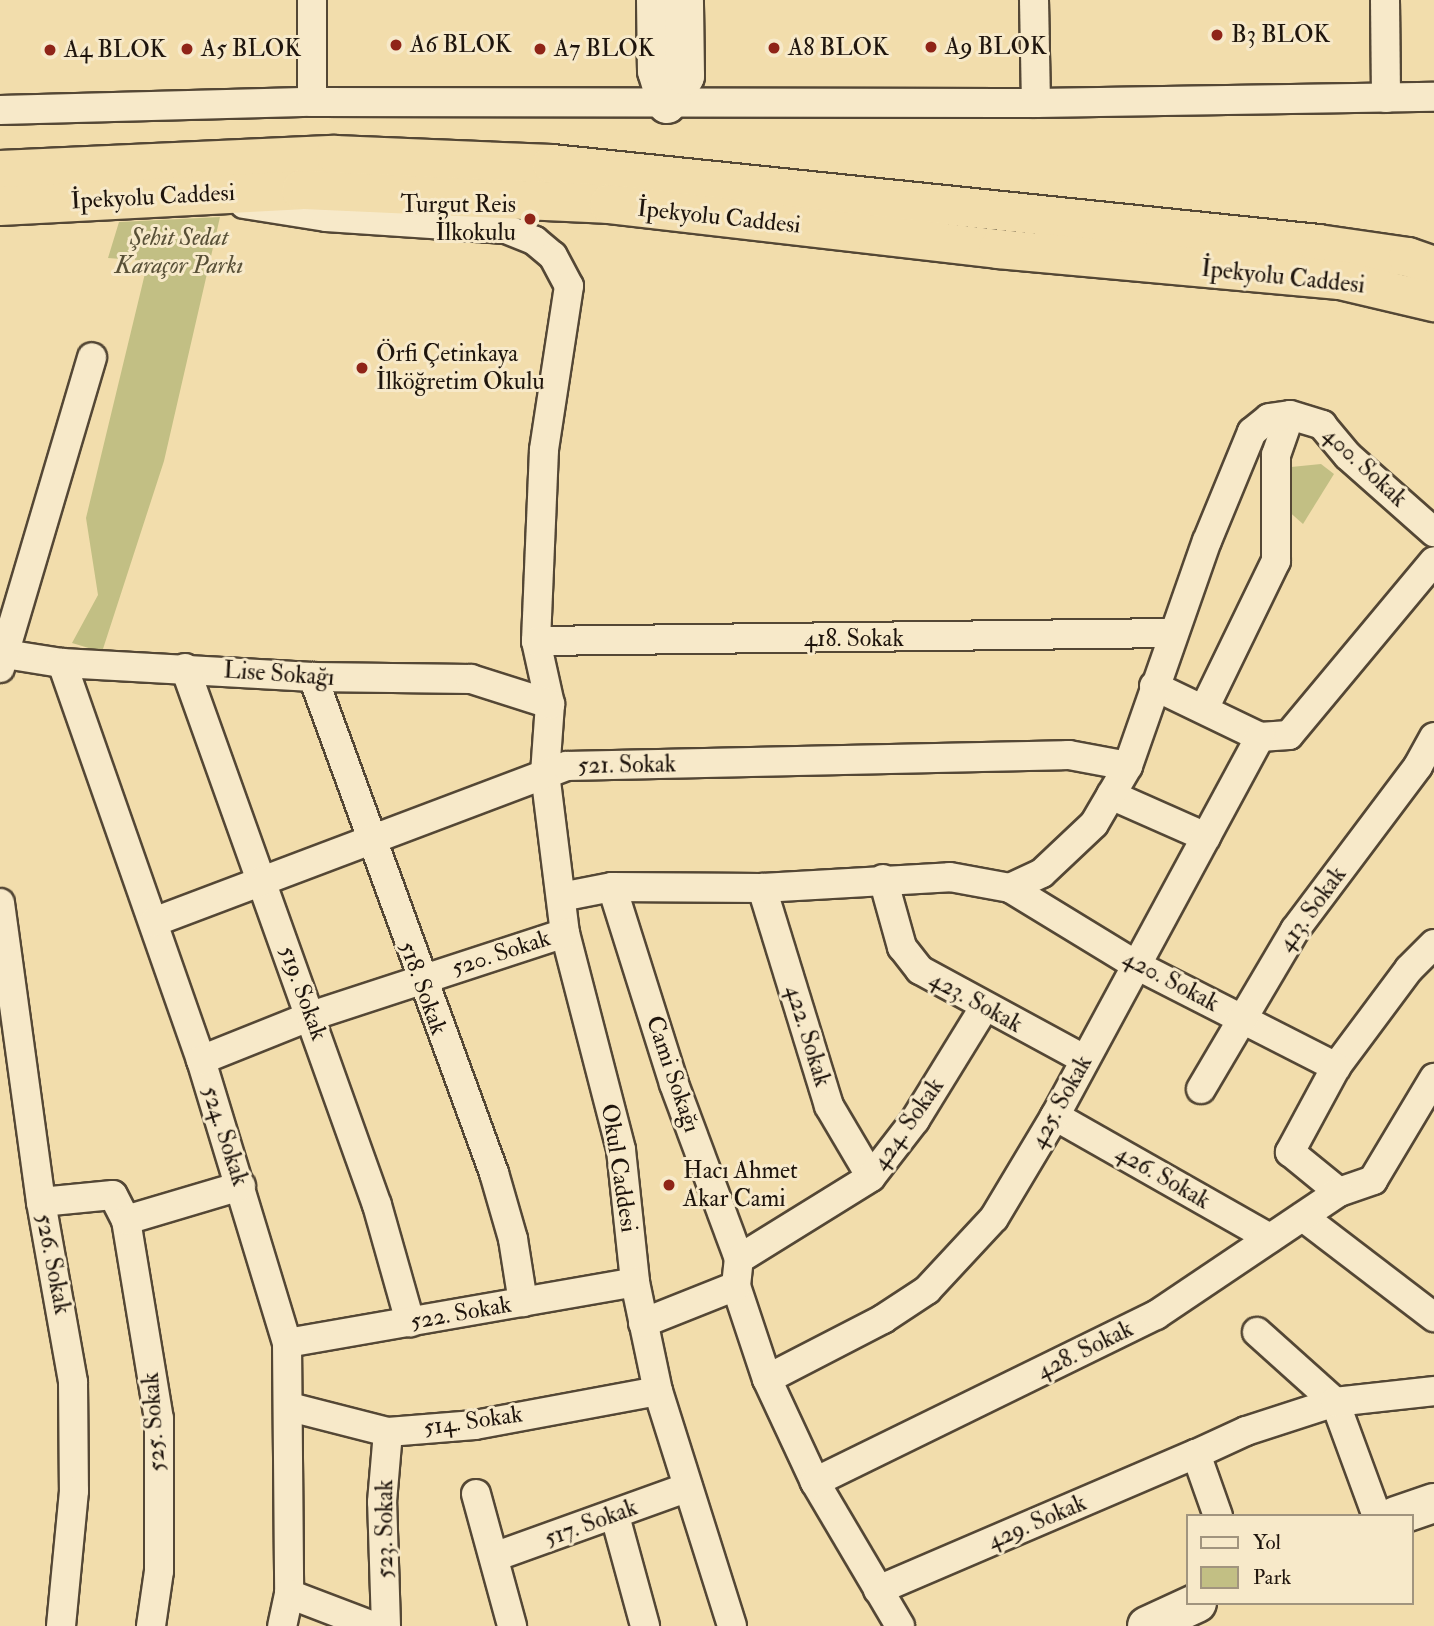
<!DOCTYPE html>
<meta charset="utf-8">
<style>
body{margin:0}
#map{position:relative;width:1434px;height:1626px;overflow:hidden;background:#f2ddac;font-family:"IM FELL Double Pica",serif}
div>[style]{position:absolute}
.green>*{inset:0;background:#c2bf84}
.roads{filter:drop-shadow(2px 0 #544735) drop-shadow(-2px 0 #544735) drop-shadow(0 2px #544735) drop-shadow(0 -2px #544735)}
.street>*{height:28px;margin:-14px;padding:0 14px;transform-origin:14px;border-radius:14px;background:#f7e9c9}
.secondary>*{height:38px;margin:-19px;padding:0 19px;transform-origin:19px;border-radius:19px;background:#f7e9c9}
.highway>*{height:38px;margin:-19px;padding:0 19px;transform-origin:19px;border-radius:19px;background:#f2ddac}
.dots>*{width:19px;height:19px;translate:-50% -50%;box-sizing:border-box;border:4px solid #f7e9c9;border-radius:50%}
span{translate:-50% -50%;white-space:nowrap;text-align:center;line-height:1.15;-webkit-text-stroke:6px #f7e9c9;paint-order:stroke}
.poi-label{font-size:24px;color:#1f150d}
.left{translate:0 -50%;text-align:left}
.right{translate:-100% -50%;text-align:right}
.street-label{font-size:24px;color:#1f150d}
.park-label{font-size:24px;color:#585037;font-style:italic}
.legend{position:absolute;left:1186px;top:1514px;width:228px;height:91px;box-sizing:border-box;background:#f7e9c9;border:2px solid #a1947e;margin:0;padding:9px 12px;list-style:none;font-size:21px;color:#1f150d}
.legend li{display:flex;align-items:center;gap:14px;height:35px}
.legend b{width:35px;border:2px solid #a1947e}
</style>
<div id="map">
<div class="green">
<i style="clip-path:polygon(220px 217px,164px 461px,102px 652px,72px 643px,98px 595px,86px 518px,148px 261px,108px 258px,119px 222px)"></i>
<i style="clip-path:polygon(1321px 464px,1334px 474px,1303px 524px,1286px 509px,1279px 480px,1291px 467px)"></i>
</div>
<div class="roads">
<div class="street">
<i style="left:312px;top:0;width:102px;rotate:90deg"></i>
<i style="left:1034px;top:0;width:103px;rotate:88.9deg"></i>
<i style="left:1385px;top:0;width:98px;rotate:89.4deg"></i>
<i style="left:0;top:110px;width:312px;rotate:-1.5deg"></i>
<i style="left:312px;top:102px;width:724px;rotate:0.08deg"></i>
<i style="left:1036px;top:103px;width:398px;rotate:-0.9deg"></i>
<i style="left:244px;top:204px;width:83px;rotate:9deg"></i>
<i style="left:326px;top:217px;width:180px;rotate:3.8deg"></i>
<i style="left:506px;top:229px;width:31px;rotate:22deg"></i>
<i style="left:535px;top:241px;width:23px;rotate:40deg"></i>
<i style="left:553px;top:256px;width:34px;rotate:62deg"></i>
<i style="left:569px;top:286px;width:166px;rotate:98.7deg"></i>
<i style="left:544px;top:450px;width:191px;rotate:92.4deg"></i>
<i style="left:536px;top:641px;width:65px;rotate:77.5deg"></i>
<i style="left:550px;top:704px;width:69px;rotate:94.1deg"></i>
<i style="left:545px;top:773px;width:161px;rotate:82.9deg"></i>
<i style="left:565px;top:933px;width:224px;rotate:75.5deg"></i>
<i style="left:621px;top:1150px;width:133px;rotate:83.9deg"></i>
<i style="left:635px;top:1282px;width:111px;rotate:78.1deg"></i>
<i style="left:658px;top:1391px;width:246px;rotate:72.5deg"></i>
<i style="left:536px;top:641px;width:637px;rotate:-0.72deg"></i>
<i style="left:5px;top:654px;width:58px;rotate:9deg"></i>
<i style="left:62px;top:663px;width:251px;rotate:3.2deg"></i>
<i style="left:313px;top:677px;width:158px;rotate:0.7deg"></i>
<i style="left:471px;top:679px;width:83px;rotate:17.6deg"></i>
<i style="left:62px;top:663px;width:421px;rotate:70.7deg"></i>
<i style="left:201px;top:1060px;width:296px;rotate:73.1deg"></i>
<i style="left:287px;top:1343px;width:251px;rotate:89.5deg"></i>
<i style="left:289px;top:1594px;width:33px;rotate:102deg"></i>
<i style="left:0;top:668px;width:324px;rotate:-73.5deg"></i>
<i style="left:185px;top:668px;width:570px;rotate:70.33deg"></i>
<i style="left:377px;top:1205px;width:122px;rotate:74.2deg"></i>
<i style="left:313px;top:677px;width:528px;rotate:69.95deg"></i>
<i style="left:494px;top:1173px;width:69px;rotate:73.9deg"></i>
<i style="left:513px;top:1239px;width:64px;rotate:81deg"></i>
<i style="left:1154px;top:686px;width:118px;rotate:25.7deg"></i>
<i style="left:1260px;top:737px;width:29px;rotate:-4deg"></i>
<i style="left:1289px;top:735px;width:226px;rotate:-50.2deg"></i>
<i style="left:1204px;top:709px;width:165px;rotate:-64.1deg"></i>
<i style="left:1276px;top:561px;width:106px;rotate:-90deg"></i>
<i style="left:1276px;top:455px;width:42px;rotate:-70.7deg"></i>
<i style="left:1111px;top:795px;width:104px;rotate:23.9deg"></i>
<i style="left:883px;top:879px;width:71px;rotate:74.4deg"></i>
<i style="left:902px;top:947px;width:29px;rotate:52deg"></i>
<i style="left:920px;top:970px;width:187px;rotate:28.5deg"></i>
<i style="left:612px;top:887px;width:207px;rotate:72.5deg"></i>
<i style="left:674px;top:1084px;width:187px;rotate:69.6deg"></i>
<i style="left:762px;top:888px;width:228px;rotate:72.9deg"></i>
<i style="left:829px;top:1106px;width:82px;rotate:59.4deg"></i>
<i style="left:1010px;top:888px;width:148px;rotate:31.4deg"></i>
<i style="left:1136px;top:965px;width:225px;rotate:27deg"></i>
<i style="left:561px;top:897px;width:52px;rotate:-11.1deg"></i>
<i style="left:612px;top:887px;width:150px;rotate:0.4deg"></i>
<i style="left:762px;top:888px;width:188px;rotate:-3.3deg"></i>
<i style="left:950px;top:877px;width:61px;rotate:10.4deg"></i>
<i style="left:1010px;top:888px;width:35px;rotate:-25deg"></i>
<i style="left:1042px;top:873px;width:71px;rotate:-43.3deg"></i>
<i style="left:1094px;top:824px;width:67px;rotate:-59.6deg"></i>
<i style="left:1128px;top:766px;width:238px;rotate:-70.7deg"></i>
<i style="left:1207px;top:541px;width:118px;rotate:-67.6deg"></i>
<i style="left:1252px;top:432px;width:22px;rotate:-39deg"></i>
<i style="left:1269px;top:418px;width:21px;rotate:-8deg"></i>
<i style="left:1290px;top:415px;width:34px;rotate:17deg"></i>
<i style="left:1322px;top:425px;width:40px;rotate:50deg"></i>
<i style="left:1348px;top:456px;width:115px;rotate:41.5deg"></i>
<i style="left:0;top:903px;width:302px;rotate:82.2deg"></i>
<i style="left:41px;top:1202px;width:183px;rotate:79.9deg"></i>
<i style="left:73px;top:1382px;width:109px;rotate:89.5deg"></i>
<i style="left:74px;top:1491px;width:136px;rotate:95.5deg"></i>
<i style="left:154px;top:922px;width:441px;rotate:-20.7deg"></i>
<i style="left:566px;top:766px;width:503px;rotate:-1.25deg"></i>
<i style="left:1069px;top:755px;width:60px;rotate:10.6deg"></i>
<i style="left:1434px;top:944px;width:35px;rotate:135deg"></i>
<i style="left:1409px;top:969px;width:122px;rotate:126.7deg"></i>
<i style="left:1336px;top:1067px;width:97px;rotate:118.4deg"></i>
<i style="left:1290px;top:1152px;width:63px;rotate:39.2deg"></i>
<i style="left:1339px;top:1192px;width:36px;rotate:-19deg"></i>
<i style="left:1373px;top:1180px;width:119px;rotate:-59.1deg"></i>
<i style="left:201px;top:1060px;width:118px;rotate:-21.8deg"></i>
<i style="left:311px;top:1016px;width:267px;rotate:-18.1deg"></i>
<i style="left:1201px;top:1089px;width:185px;rotate:-59.4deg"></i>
<i style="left:1295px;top:930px;width:205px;rotate:-53.1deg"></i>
<i style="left:1418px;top:766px;width:33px;rotate:-61deg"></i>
<i style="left:1055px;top:1116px;width:247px;rotate:29.6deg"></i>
<i style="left:41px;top:1202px;width:72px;rotate:-5.6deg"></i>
<i style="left:113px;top:1195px;width:28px;rotate:63deg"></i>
<i style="left:126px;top:1220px;width:202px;rotate:80.6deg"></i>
<i style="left:159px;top:1419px;width:152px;rotate:90deg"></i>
<i style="left:159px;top:1571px;width:56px;rotate:98.3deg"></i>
<i style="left:1303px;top:1217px;width:165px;rotate:37.4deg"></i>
<i style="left:126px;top:1220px;width:120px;rotate:-16.5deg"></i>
<i style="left:736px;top:1286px;width:98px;rotate:71.6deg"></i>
<i style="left:767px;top:1379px;width:114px;rotate:65deg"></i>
<i style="left:815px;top:1482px;width:167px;rotate:59.4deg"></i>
<i style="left:643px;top:1323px;width:100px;rotate:-21.7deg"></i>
<i style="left:736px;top:1286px;width:27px;rotate:-84deg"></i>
<i style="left:739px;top:1259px;width:155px;rotate:-31.8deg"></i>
<i style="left:871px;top:1177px;width:72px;rotate:-52.3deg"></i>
<i style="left:915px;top:1120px;width:132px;rotate:-58.4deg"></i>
<i style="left:1257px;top:1332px;width:105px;rotate:41.9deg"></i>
<i style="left:1335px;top:1402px;width:121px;rotate:69.8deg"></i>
<i style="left:287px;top:1343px;width:353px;rotate:-9.9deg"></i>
<i style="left:767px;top:1379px;width:131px;rotate:-27.3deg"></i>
<i style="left:883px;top:1319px;width:53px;rotate:-33.4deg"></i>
<i style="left:927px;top:1290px;width:98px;rotate:-47.1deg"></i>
<i style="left:994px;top:1218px;width:119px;rotate:-59.1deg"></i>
<i style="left:1055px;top:1116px;width:431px;rotate:-61.6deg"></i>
<i style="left:290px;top:1407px;width:101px;rotate:14.3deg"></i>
<i style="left:388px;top:1432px;width:87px;rotate:-4.6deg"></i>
<i style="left:475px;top:1425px;width:186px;rotate:-10.5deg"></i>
<i style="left:815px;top:1482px;width:380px;rotate:-26.1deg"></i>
<i style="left:1156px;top:1315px;width:220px;rotate:-33.9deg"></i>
<i style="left:476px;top:1494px;width:137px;rotate:74.7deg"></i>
<i style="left:615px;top:1516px;width:114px;rotate:74.7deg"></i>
<i style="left:1218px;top:1516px;width:66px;rotate:-109.5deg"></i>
<i style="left:1196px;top:1454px;width:55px;rotate:-24.7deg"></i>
<i style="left:1246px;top:1431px;width:94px;rotate:-18deg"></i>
<i style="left:1335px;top:1402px;width:100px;rotate:-6.3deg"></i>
<i style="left:494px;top:1557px;width:206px;rotate:-19.8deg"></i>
<i style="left:878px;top:1590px;width:346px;rotate:-23.2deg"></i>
<i style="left:289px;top:1594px;width:90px;rotate:20.9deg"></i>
<i style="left:386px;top:1626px;width:124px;rotate:-91.8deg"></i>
<i style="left:382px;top:1502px;width:70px;rotate:-85.1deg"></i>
</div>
<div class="secondary">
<i style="left:656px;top:0;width:71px;rotate:89.2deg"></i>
<i style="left:657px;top:71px;width:34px;rotate:73deg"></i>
<i style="left:667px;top:104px;width:33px;rotate:-57deg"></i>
<i style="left:685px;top:76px;width:76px;rotate:-90.8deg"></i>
<i style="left:1396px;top:1516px;width:40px;rotate:-18.9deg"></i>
<i style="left:1147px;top:1626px;width:55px;rotate:-24.7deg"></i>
</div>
<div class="highway">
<i style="left:0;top:170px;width:335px;rotate:-2.6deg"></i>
<i style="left:335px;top:155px;width:217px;rotate:2.4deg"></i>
<i style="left:552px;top:164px;width:770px;rotate:5.96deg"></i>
<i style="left:1318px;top:244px;width:91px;rotate:8.2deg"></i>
<i style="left:1408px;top:257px;width:28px;rotate:19deg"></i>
<i style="left:0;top:206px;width:301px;rotate:-3deg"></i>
<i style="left:301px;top:190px;width:308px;rotate:2.6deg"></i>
<i style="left:609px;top:204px;width:392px;rotate:6.6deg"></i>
<i style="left:998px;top:249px;width:343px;rotate:5.2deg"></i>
<i style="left:1340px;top:280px;width:97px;rotate:13.2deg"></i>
</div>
</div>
<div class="dots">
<i style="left:1217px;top:35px;background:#8f2418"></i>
<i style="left:396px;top:45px;background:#8f2418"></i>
<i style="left:931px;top:47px;background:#8f2418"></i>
<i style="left:774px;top:48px;background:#8f2418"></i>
<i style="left:187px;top:49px;background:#8f2418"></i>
<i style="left:540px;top:49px;background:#8f2418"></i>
<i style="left:50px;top:50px;background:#8f2418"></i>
<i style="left:530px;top:219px;background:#8f2418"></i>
<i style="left:362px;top:368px;background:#8f2418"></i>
<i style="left:669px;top:1185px;background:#8f2418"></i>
</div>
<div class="poi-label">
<span class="left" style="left:1231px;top:35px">B3 BLOK</span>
<span class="left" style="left:410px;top:45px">A6 BLOK</span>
<span class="left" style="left:945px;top:47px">A9 BLOK</span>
<span class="left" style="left:788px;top:48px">A8 BLOK</span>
<span class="left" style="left:201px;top:49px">A5 BLOK</span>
<span class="left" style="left:554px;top:49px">A7 BLOK</span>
<span class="left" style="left:64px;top:50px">A4 BLOK</span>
<span class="right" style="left:516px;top:219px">Turgut Reis<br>İlkokulu</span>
<span class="left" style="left:376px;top:368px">Örfi Çetinkaya<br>İlköğretim Okulu</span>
<span class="left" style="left:683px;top:1185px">Hacı Ahmet<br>Akar Cami</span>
</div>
<div class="street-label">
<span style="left:153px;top:197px;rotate:-3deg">İpekyolu Caddesi</span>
<span style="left:719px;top:217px;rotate:6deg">İpekyolu Caddesi</span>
<span style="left:1283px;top:277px;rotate:6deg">İpekyolu Caddesi</span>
<span style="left:1365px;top:467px;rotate:43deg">400. Sokak</span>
<span style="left:854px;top:639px">418. Sokak</span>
<span style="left:279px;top:674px;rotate:4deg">Lise Sokağı</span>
<span style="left:627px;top:765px;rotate:-1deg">521. Sokak</span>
<span style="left:1312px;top:909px;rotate:-54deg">413. Sokak</span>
<span style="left:501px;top:953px;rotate:-18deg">520. Sokak</span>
<span style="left:1171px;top:981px;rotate:28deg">420. Sokak</span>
<span style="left:423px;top:988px;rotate:70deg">518. Sokak</span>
<span style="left:303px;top:993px;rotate:70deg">519. Sokak</span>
<span style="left:976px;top:1002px;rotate:29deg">423. Sokak</span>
<span style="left:808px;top:1036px;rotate:73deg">422. Sokak</span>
<span style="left:673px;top:1074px;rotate:71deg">Cami Sokağı</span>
<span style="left:1061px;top:1102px;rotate:-61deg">425. Sokak</span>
<span style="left:908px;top:1124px;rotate:-55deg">424. Sokak</span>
<span style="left:225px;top:1136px;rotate:72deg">524. Sokak</span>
<span style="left:619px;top:1168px;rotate:81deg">Okul Caddesi</span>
<span style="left:1163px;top:1177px;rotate:30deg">426. Sokak</span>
<span style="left:53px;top:1264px;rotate:79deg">526. Sokak</span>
<span style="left:461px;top:1313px;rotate:-10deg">522. Sokak</span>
<span style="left:1085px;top:1350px;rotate:-26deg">428. Sokak</span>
<span style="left:473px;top:1421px;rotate:-8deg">514. Sokak</span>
<span style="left:154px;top:1422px;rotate:-94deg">525. Sokak</span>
<span style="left:1037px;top:1522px;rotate:-23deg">429. Sokak</span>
<span style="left:591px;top:1523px;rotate:-20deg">517. Sokak</span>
<span style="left:385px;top:1529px;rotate:-90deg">523. Sokak</span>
</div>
<div class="park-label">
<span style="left:179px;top:252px">Şehit Sedat<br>Karaçor Parkı</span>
</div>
<ul class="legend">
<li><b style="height:9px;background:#f7e9c9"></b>Yol</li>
<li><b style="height:19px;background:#c2bf84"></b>Park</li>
</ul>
</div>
